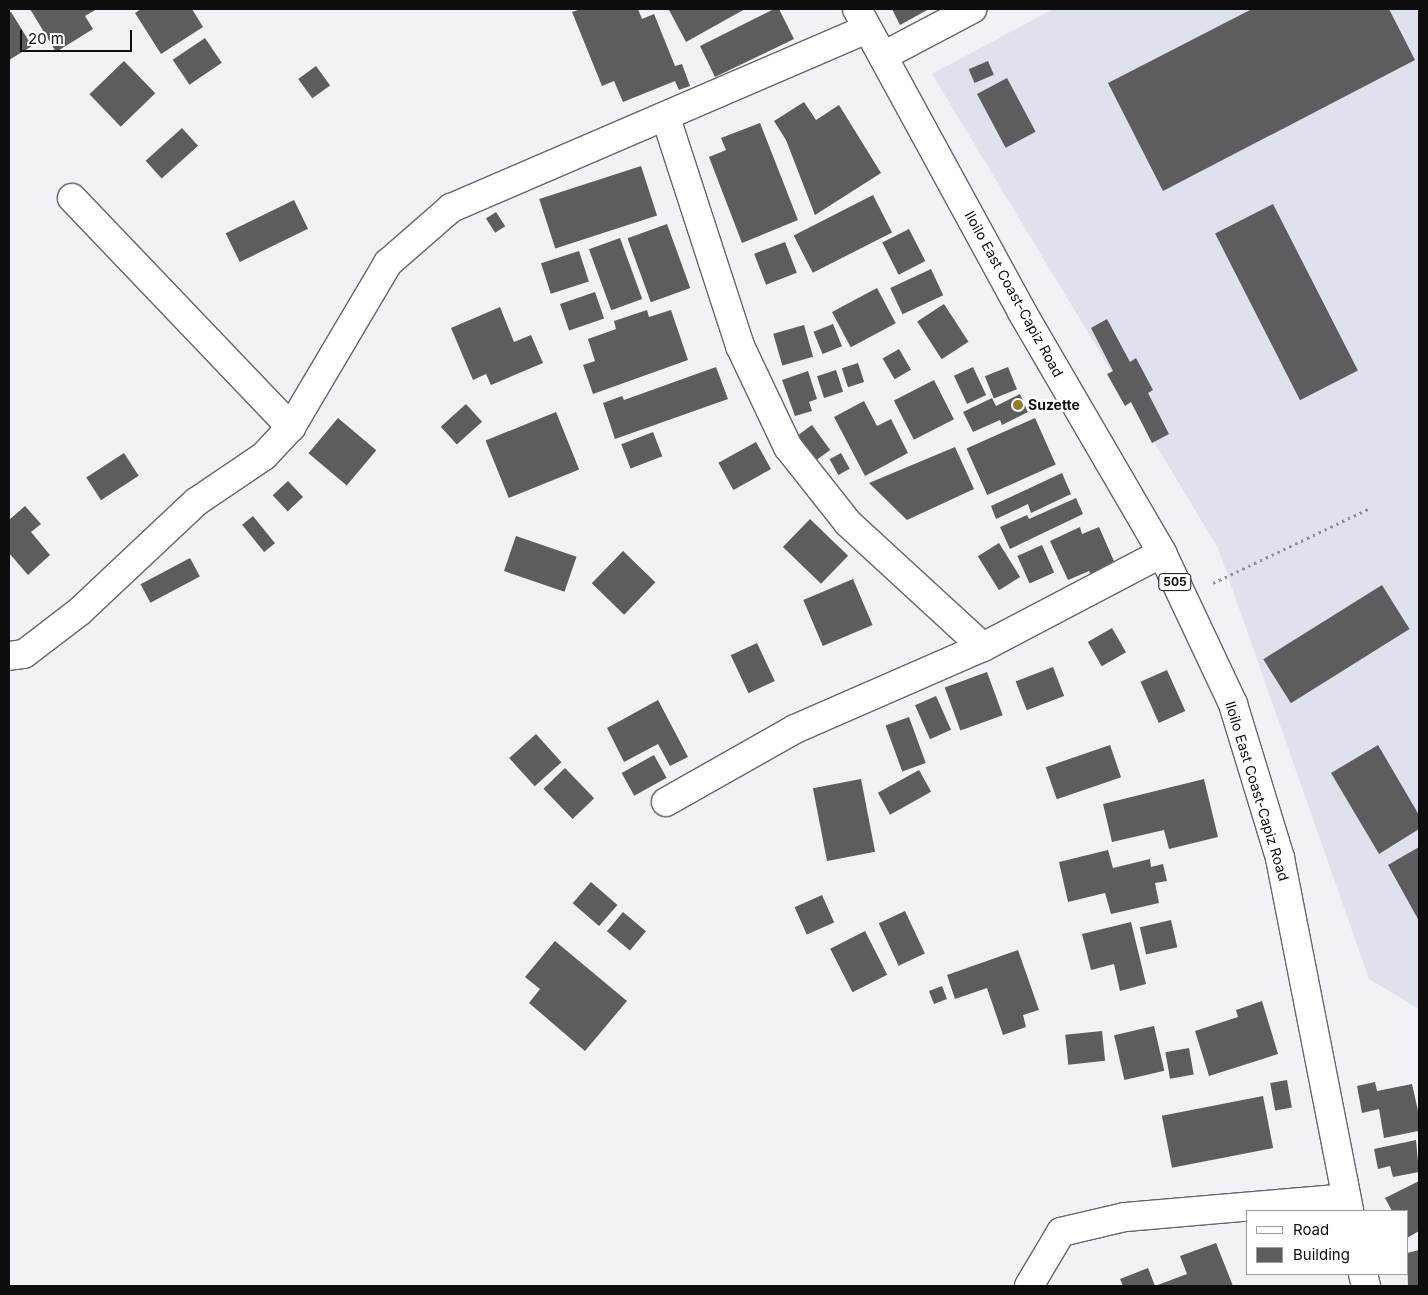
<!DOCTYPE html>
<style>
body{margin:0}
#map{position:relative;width:1428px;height:1295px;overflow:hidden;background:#f1f2f6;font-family:Inter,sans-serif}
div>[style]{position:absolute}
.built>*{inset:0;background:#dfe2ed}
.building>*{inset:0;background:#5d5d60;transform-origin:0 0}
.path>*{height:3px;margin-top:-1.5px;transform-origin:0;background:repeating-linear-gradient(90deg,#919295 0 2.5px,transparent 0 6.5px)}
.roads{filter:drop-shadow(1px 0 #666669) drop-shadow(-1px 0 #666669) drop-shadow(0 1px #666669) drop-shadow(0 -1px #666669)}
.minor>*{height:28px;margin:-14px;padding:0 14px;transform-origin:14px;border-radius:14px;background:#fff}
.major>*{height:28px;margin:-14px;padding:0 14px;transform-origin:14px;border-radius:14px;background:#fff}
.dots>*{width:14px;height:14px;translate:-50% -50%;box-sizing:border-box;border:2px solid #fff;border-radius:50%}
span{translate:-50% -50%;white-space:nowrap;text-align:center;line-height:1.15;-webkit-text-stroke:5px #fff;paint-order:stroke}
.shield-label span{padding:1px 4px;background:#fff;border:1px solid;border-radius:4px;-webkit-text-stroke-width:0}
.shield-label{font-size:12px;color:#0d0d0e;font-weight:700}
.street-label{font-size:14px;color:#0d0d0e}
.poi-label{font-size:14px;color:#0d0d0e;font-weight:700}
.left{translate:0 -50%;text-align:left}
.frame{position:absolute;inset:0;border:10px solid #0d0d0e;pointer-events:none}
.legend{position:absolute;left:1246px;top:1210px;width:162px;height:65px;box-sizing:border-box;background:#fff;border:1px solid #9e9e9f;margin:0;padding:6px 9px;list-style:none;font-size:15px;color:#0d0d0e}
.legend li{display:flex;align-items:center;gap:10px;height:25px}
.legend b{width:25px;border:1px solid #9e9e9f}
.scale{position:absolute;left:20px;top:30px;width:112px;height:22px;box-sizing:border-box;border:2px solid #0d0d0e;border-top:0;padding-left:6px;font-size:15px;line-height:18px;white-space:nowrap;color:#0d0d0e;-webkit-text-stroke:4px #fff;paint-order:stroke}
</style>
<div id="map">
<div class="built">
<i style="clip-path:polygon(1053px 9px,1419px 9px,1419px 1009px,1369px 979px,1218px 548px,932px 74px)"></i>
</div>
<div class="building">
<i style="clip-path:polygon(30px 9px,97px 9px,85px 16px,93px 29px,56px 52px)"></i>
<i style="clip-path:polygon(141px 9px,192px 9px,203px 27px,161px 54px,135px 13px)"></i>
<i style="clip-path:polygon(581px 9px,638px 9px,642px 19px,654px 14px,675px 66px,682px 64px,690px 86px,679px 90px,675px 81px,623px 102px,614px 81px,602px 86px,572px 12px)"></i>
<i style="clip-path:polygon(671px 9px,745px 9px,686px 42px,669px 10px)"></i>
<i style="clip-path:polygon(774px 9px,779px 9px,794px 39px,715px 77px,700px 46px)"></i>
<i style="clip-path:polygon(892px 9px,929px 9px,900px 25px)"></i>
<i style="clip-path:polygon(1252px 9px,1389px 9px,1415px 60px,1163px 191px,1108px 83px)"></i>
<i style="clip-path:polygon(11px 12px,32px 46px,9px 60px,9px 13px)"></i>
<i style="left:205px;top:38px;width:30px;height:39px;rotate:56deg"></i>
<i style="left:124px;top:61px;width:45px;height:48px;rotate:46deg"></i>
<i style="left:988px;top:61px;width:15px;height:21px;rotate:67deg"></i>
<i style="left:316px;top:66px;width:24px;height:22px;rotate:54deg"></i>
<i style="left:1007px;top:78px;width:61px;height:34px;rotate:62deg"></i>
<i style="clip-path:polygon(804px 102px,816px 120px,839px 105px,881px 173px,815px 215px,786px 140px,774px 121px)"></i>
<i style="clip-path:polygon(760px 123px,798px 220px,742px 243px,709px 157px,726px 150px,721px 138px)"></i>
<i style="left:182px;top:128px;width:24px;height:49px;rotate:48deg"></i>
<i style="left:641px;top:166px;width:52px;height:107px;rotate:72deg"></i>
<i style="left:873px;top:195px;width:42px;height:89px;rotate:63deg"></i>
<i style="left:294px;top:200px;width:32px;height:76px;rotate:64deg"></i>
<i style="left:1273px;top:204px;width:187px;height:65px;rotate:63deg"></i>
<i style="left:496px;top:212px;width:17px;height:12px;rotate:57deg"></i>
<i style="left:667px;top:224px;width:68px;height:42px;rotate:70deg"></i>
<i style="left:909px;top:229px;width:36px;height:30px;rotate:63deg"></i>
<i style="left:620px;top:238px;width:65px;height:33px;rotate:70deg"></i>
<i style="left:785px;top:242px;width:33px;height:33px;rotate:69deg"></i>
<i style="left:579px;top:251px;width:32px;height:40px;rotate:72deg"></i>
<i style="left:931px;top:269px;width:29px;height:45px;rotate:65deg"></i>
<i style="left:877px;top:288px;width:40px;height:51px;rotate:62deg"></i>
<i style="left:595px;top:292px;width:28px;height:37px;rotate:71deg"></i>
<i style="left:944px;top:304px;width:45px;height:32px;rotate:57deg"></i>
<i style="clip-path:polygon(500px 307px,514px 342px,531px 335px,543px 363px,491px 385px,486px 374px,473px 380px,451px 328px)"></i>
<i style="clip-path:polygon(647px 310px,649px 317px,671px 310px,688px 360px,593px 394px,583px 365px,595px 361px,588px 339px,616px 329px,614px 321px)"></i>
<i style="clip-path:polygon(1107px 319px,1130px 362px,1136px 358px,1153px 390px,1148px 393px,1169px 434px,1152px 443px,1131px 402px,1125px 406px,1107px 374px,1113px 371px,1091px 328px)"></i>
<i style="left:833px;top:324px;width:24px;height:21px;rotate:68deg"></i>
<i style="left:804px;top:325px;width:33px;height:32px;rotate:74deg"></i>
<i style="left:899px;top:349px;width:24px;height:19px;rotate:60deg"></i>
<i style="left:858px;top:363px;width:20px;height:17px;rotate:72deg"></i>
<i style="clip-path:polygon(716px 367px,728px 399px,615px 439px,603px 403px,622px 396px,624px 400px)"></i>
<i style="left:973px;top:367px;width:31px;height:21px;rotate:65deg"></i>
<i style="left:1008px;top:367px;width:24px;height:25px;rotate:68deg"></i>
<i style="left:836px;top:370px;width:23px;height:20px;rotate:72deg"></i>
<i style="clip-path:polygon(808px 371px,817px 399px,809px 402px,812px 411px,795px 416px,782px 380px)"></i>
<i style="left:934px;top:380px;width:44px;height:45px;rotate:63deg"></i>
<i style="clip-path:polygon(1020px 394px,1028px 412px,1002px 425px,1000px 420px,973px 432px,963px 412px,992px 398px,996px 406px)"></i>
<i style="clip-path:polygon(864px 401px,877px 426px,891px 419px,908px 453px,865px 476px,834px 417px)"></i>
<i style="left:466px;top:404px;width:24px;height:34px;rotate:48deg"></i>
<i style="left:556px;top:412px;width:62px;height:76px;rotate:68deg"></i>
<i style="left:338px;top:418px;width:50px;height:46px;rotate:40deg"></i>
<i style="left:1035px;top:418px;width:51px;height:75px;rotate:66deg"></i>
<i style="left:812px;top:425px;width:31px;height:20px;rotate:54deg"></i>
<i style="left:653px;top:432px;width:26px;height:34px;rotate:69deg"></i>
<i style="left:756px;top:442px;width:31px;height:43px;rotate:61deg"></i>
<i style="clip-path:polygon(955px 447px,974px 489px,907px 520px,869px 483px)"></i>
<i style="left:124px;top:453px;width:27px;height:45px;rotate:57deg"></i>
<i style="left:841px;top:453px;width:18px;height:13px;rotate:61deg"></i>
<i style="clip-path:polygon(1062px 473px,1071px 494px,1031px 513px,1028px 504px,996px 519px,991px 506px)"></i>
<i style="left:288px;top:481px;width:22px;height:21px;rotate:47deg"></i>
<i style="clip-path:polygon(1076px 498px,1083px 514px,1010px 549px,1000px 527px,1027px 515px,1029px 519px)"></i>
<i style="clip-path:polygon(25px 506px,41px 524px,31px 532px,50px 555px,28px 575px,9px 553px,9px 520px)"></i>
<i style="left:253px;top:516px;width:35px;height:14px;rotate:51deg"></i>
<i style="left:810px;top:519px;width:53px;height:39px;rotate:44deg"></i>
<i style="clip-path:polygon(1080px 527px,1082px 534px,1099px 527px,1117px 568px,1093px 580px,1089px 571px,1068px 580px,1050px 541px)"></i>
<i style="left:516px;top:536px;width:64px;height:37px;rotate:19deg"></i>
<i style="left:999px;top:543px;width:40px;height:25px;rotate:58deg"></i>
<i style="left:1042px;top:545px;width:30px;height:27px;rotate:66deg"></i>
<i style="left:623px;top:551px;width:45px;height:45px;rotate:44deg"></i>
<i style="left:190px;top:558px;width:21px;height:56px;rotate:62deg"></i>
<i style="left:853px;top:579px;width:50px;height:54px;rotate:67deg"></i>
<i style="left:1382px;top:585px;width:52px;height:140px;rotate:58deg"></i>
<i style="left:1112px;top:628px;width:28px;height:28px;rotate:60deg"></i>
<i style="left:757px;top:643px;width:42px;height:29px;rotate:65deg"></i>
<i style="left:1053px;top:667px;width:31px;height:40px;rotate:69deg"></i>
<i style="left:1167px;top:670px;width:45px;height:29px;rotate:66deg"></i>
<i style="left:987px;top:672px;width:46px;height:45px;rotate:70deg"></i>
<i style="left:936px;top:696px;width:37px;height:23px;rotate:66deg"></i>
<i style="clip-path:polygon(658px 700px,688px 757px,670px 766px,658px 744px,624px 762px,607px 728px)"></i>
<i style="left:909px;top:717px;width:49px;height:25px;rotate:70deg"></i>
<i style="left:536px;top:734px;width:38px;height:36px;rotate:48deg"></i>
<i style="left:1110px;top:745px;width:34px;height:68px;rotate:71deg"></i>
<i style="clip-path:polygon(1378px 745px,1419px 815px,1419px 829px,1379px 854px,1331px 773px)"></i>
<i style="left:654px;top:755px;width:26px;height:37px;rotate:61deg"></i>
<i style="left:565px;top:768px;width:42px;height:30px;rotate:46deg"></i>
<i style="left:919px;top:770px;width:25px;height:47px;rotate:61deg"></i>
<i style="left:861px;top:779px;width:74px;height:49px;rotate:79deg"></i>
<i style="clip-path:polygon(1204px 779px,1218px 837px,1169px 849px,1164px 830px,1112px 842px,1103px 804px)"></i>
<i style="clip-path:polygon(1419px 847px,1419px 921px,1388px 865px)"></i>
<i style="clip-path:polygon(1108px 850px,1113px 868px,1150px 859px,1151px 867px,1163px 864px,1167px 881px,1155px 883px,1159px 903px,1111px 914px,1105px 893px,1068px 902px,1059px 862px)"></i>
<i style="left:591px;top:882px;width:35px;height:28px;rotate:41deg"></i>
<i style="left:822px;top:895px;width:30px;height:30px;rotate:66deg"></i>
<i style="left:905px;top:911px;width:47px;height:29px;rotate:65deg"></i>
<i style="left:623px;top:912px;width:30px;height:25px;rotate:40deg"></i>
<i style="left:1171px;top:920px;width:28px;height:32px;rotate:77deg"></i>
<i style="clip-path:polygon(1131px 922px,1146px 984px,1120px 991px,1114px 964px,1091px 970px,1082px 934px)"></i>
<i style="left:865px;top:931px;width:49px;height:39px;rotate:63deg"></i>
<i style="clip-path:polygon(555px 941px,627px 1001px,585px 1051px,529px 1003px,540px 989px,525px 977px)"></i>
<i style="clip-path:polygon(1018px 950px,1039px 1010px,1023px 1015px,1026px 1027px,1003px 1035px,987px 988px,955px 999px,947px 975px)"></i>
<i style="left:942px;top:986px;width:14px;height:14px;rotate:69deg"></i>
<i style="clip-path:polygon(1262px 1001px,1278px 1054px,1209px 1076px,1195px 1031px,1238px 1017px,1236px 1010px)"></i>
<i style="left:1154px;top:1026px;width:46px;height:41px;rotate:77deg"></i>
<i style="left:1102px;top:1031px;width:30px;height:37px;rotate:84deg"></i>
<i style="left:1189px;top:1048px;width:27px;height:24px;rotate:80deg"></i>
<i style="left:1287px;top:1080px;width:28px;height:17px;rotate:80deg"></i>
<i style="clip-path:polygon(1375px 1082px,1377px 1091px,1412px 1084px,1419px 1115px,1419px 1135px,1418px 1131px,1384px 1138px,1379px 1109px,1362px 1113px,1357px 1086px)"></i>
<i style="left:1263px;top:1096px;width:53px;height:103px;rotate:79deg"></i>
<i style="clip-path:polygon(1416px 1140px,1419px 1172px,1393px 1177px,1390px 1166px,1378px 1169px,1374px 1149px)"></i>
<i style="clip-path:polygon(1419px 1181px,1419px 1231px,1407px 1238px,1407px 1211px,1392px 1211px,1385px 1198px)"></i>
<i style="clip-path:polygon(1216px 1243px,1233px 1286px,1123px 1286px,1120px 1279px,1148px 1268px,1155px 1286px,1187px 1274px,1180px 1256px)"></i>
<i style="clip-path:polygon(1419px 1250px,1419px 1286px,1408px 1286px,1407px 1253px)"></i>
</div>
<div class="path">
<i style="left:1213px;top:583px;width:172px;rotate:-25.5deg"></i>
</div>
<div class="roads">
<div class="minor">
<i style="left:883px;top:56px;width:101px;rotate:-27.8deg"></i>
<i style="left:666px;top:118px;width:240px;rotate:72deg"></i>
<i style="left:740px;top:346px;width:112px;rotate:64.6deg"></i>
<i style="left:788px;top:447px;width:97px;rotate:51.7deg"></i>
<i style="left:848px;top:523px;width:183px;rotate:42.6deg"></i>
<i style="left:72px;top:198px;width:317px;rotate:46.3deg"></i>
<i style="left:9px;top:656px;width:15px;rotate:-8deg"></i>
<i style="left:24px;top:654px;width:71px;rotate:-37.5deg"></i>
<i style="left:80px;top:611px;width:159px;rotate:-43.2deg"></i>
<i style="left:196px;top:502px;width:82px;rotate:-34.1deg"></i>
<i style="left:264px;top:456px;width:40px;rotate:-47deg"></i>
<i style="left:291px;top:427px;width:191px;rotate:-59.4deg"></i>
<i style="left:388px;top:263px;width:84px;rotate:-41.1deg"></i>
<i style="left:451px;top:208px;width:453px;rotate:-23.3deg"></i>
<i style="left:666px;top:802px;width:148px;rotate:-29.5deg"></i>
<i style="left:795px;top:729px;width:205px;rotate:-23.6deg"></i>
<i style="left:983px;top:647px;width:202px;rotate:-27.7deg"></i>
<i style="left:1029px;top:1286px;width:63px;rotate:-59.3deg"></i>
<i style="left:1061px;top:1232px;width:66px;rotate:-13.2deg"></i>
<i style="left:1125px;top:1217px;width:222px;rotate:-4.9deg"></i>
</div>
<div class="major">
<i style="left:857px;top:9px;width:345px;rotate:61.4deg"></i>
<i style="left:1022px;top:312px;width:279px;rotate:59.8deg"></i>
<i style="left:1162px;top:553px;width:167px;rotate:64.8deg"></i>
<i style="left:1233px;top:704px;width:161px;rotate:73deg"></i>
<i style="left:1280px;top:858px;width:360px;rotate:78.9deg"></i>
<i style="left:1363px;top:1274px;width:12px;rotate:76deg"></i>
</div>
</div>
<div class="dots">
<i style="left:1018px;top:405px;background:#937c23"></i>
</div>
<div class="shield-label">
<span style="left:1175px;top:582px">505</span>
</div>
<div class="street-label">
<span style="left:1014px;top:294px;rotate:61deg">Iloilo East Coast-Capiz Road</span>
<span style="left:1257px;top:791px;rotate:73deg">Iloilo East Coast-Capiz Road</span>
</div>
<div class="poi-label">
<span class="left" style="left:1028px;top:405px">Suzette</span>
</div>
<div class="frame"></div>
<ul class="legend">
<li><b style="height:6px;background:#fff"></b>Road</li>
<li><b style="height:14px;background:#5d5d60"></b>Building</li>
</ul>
<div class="scale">20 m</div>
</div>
